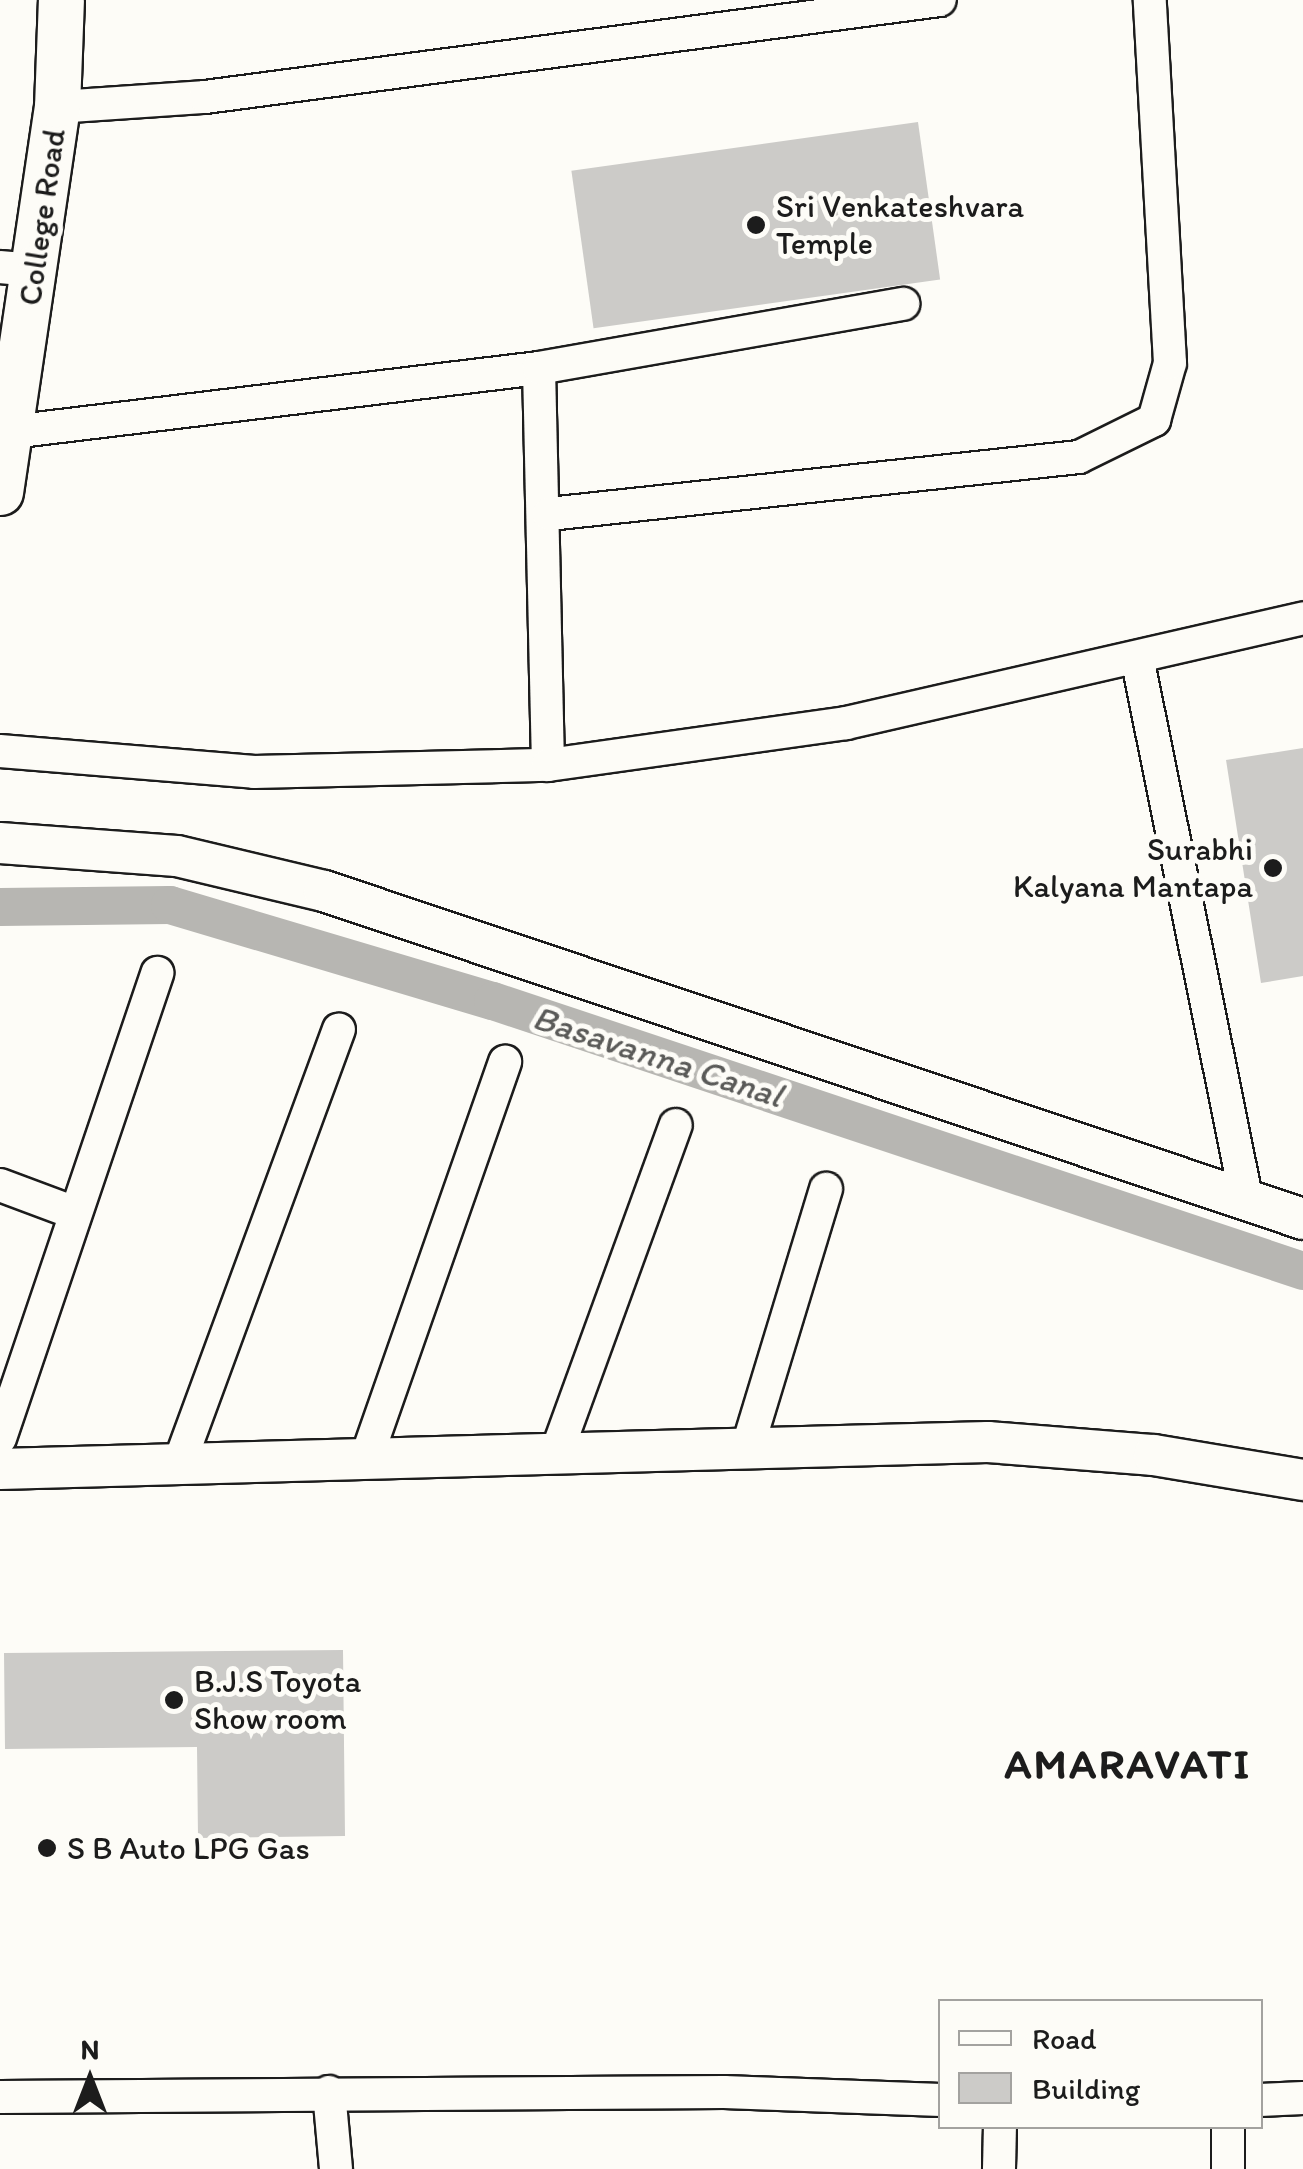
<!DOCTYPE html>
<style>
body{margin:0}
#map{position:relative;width:1303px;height:2169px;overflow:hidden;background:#fdfcf7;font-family:Itim,sans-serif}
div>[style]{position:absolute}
.canal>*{height:38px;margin:-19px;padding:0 19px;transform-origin:19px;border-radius:19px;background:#b7b6b2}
.building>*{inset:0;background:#cccbc8;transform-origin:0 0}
.roads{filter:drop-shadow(2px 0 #1c1c1c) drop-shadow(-2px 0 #1c1c1c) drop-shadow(0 2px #1c1c1c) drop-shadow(0 -2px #1c1c1c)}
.minor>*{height:32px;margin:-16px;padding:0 16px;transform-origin:16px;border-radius:16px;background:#fdfcf7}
.tertiary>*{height:40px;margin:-20px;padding:0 20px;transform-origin:20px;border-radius:20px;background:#fdfcf7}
.secondary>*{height:45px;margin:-22.5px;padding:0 22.5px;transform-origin:22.5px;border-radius:22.5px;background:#fdfcf7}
.dots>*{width:28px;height:28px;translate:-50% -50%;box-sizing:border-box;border:5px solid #fdfcf7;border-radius:50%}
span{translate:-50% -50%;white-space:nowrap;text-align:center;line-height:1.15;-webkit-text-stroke:10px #fdfcf7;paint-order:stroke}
.poi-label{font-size:32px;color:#1c1c1c}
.left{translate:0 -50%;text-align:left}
.right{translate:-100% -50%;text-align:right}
.street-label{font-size:32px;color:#1c1c1c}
.water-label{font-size:35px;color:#5a5a58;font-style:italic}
.district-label{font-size:42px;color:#1c1c1c;font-weight:700;letter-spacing:2.5px}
.legend{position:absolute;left:938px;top:1999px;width:325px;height:130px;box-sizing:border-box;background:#fdfcf7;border:2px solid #a3a29f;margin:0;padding:12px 18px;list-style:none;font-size:30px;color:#1c1c1c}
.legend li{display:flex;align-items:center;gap:20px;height:50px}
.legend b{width:50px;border:2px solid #a3a29f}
.north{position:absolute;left:40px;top:2029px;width:100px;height:100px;-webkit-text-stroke:8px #fdfcf7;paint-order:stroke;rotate:0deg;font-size:28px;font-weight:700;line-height:40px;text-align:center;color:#1c1c1c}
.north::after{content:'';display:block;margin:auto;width:35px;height:45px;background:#1c1c1c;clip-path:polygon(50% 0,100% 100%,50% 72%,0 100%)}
</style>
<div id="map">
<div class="canal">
<i style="left:0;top:907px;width:170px;rotate:-0.7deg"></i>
<i style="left:170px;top:905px;width:337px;rotate:16.6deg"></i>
<i style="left:493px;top:1001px;width:854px;rotate:18.43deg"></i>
</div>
<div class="building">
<i style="left:918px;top:122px;width:159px;height:350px;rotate:82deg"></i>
<i style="clip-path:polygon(1303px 748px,1303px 976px,1261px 983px,1226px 760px)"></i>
<i style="clip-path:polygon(343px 1650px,345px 1836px,198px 1838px,197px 1747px,5px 1749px,4px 1653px)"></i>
</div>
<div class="roads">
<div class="minor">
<i style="left:57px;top:107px;width:148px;rotate:-3.9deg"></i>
<i style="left:205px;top:97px;width:741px;rotate:-7.52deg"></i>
<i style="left:0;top:267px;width:36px;rotate:5deg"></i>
<i style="left:539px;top:368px;width:397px;rotate:88.7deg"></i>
<i style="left:11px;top:432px;width:532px;rotate:-6.91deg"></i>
<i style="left:539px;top:368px;width:370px;rotate:-10deg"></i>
<i style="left:549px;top:514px;width:533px;rotate:-6.14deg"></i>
<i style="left:1079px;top:457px;width:84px;rotate:-26.3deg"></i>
<i style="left:1154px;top:420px;width:59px;rotate:-74.3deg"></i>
<i style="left:1170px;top:363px;width:364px;rotate:-93.2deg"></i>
<i style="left:1138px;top:662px;width:546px;rotate:78.59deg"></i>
<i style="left:0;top:751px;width:255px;rotate:4.7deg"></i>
<i style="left:254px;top:772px;width:294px;rotate:-1.4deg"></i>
<i style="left:548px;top:765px;width:301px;rotate:-8deg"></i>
<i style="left:846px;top:723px;width:469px;rotate:-12.9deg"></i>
<i style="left:0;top:1185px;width:75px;rotate:20.4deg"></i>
<i style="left:0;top:1438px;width:491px;rotate:-71.3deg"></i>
<i style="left:747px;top:1449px;width:272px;rotate:-73.1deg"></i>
<i style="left:556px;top:1454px;width:350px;rotate:-70deg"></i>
<i style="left:366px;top:1459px;width:421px;rotate:-70.7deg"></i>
<i style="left:179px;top:1464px;width:463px;rotate:-69.8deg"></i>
<i style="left:329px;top:2092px;width:77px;rotate:84.8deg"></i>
<i style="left:0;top:2097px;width:724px;rotate:-0.4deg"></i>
<i style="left:724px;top:2092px;width:217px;rotate:2.1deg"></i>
<i style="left:1260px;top:2100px;width:43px;rotate:-2.7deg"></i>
<i style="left:999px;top:2169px;width:43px;rotate:-88.7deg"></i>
<i style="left:1228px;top:2169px;width:43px;rotate:-90deg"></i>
</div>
<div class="tertiary">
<i style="left:0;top:843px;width:177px;rotate:4.2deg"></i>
<i style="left:177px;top:856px;width:151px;rotate:13.4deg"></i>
<i style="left:324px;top:891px;width:1032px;rotate:18.52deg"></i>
<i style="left:0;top:1469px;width:988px;rotate:-1.57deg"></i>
<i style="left:988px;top:1442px;width:167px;rotate:4.5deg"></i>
<i style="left:1154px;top:1455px;width:151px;rotate:9.5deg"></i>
</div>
<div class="secondary">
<i style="left:0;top:492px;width:389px;rotate:-81.6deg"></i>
<i style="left:57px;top:107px;width:107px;rotate:-87.9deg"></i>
</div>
</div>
<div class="dots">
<i style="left:756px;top:225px;background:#1c1c1c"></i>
<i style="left:1273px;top:868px;background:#1c1c1c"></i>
<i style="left:174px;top:1700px;background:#1c1c1c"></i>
<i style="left:47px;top:1848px;background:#1c1c1c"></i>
</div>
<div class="poi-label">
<span class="left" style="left:776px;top:225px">Sri Venkateshvara<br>Temple</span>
<span class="right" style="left:1253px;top:868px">Surabhi<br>Kalyana Mantapa</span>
<span class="left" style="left:194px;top:1700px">B.J.S Toyota<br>Show room</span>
<span class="left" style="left:67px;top:1848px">S B Auto LPG Gas</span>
</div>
<div class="street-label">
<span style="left:42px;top:217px;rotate:-82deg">College Road</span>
</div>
<div class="water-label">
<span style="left:658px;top:1056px;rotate:18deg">Basavanna Canal</span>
</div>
<div class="district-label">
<span style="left:1128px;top:1764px">AMARAVATI</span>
</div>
<ul class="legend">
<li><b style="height:12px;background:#fdfcf7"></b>Road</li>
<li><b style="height:28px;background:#cccbc8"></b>Building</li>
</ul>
<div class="north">N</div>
</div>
